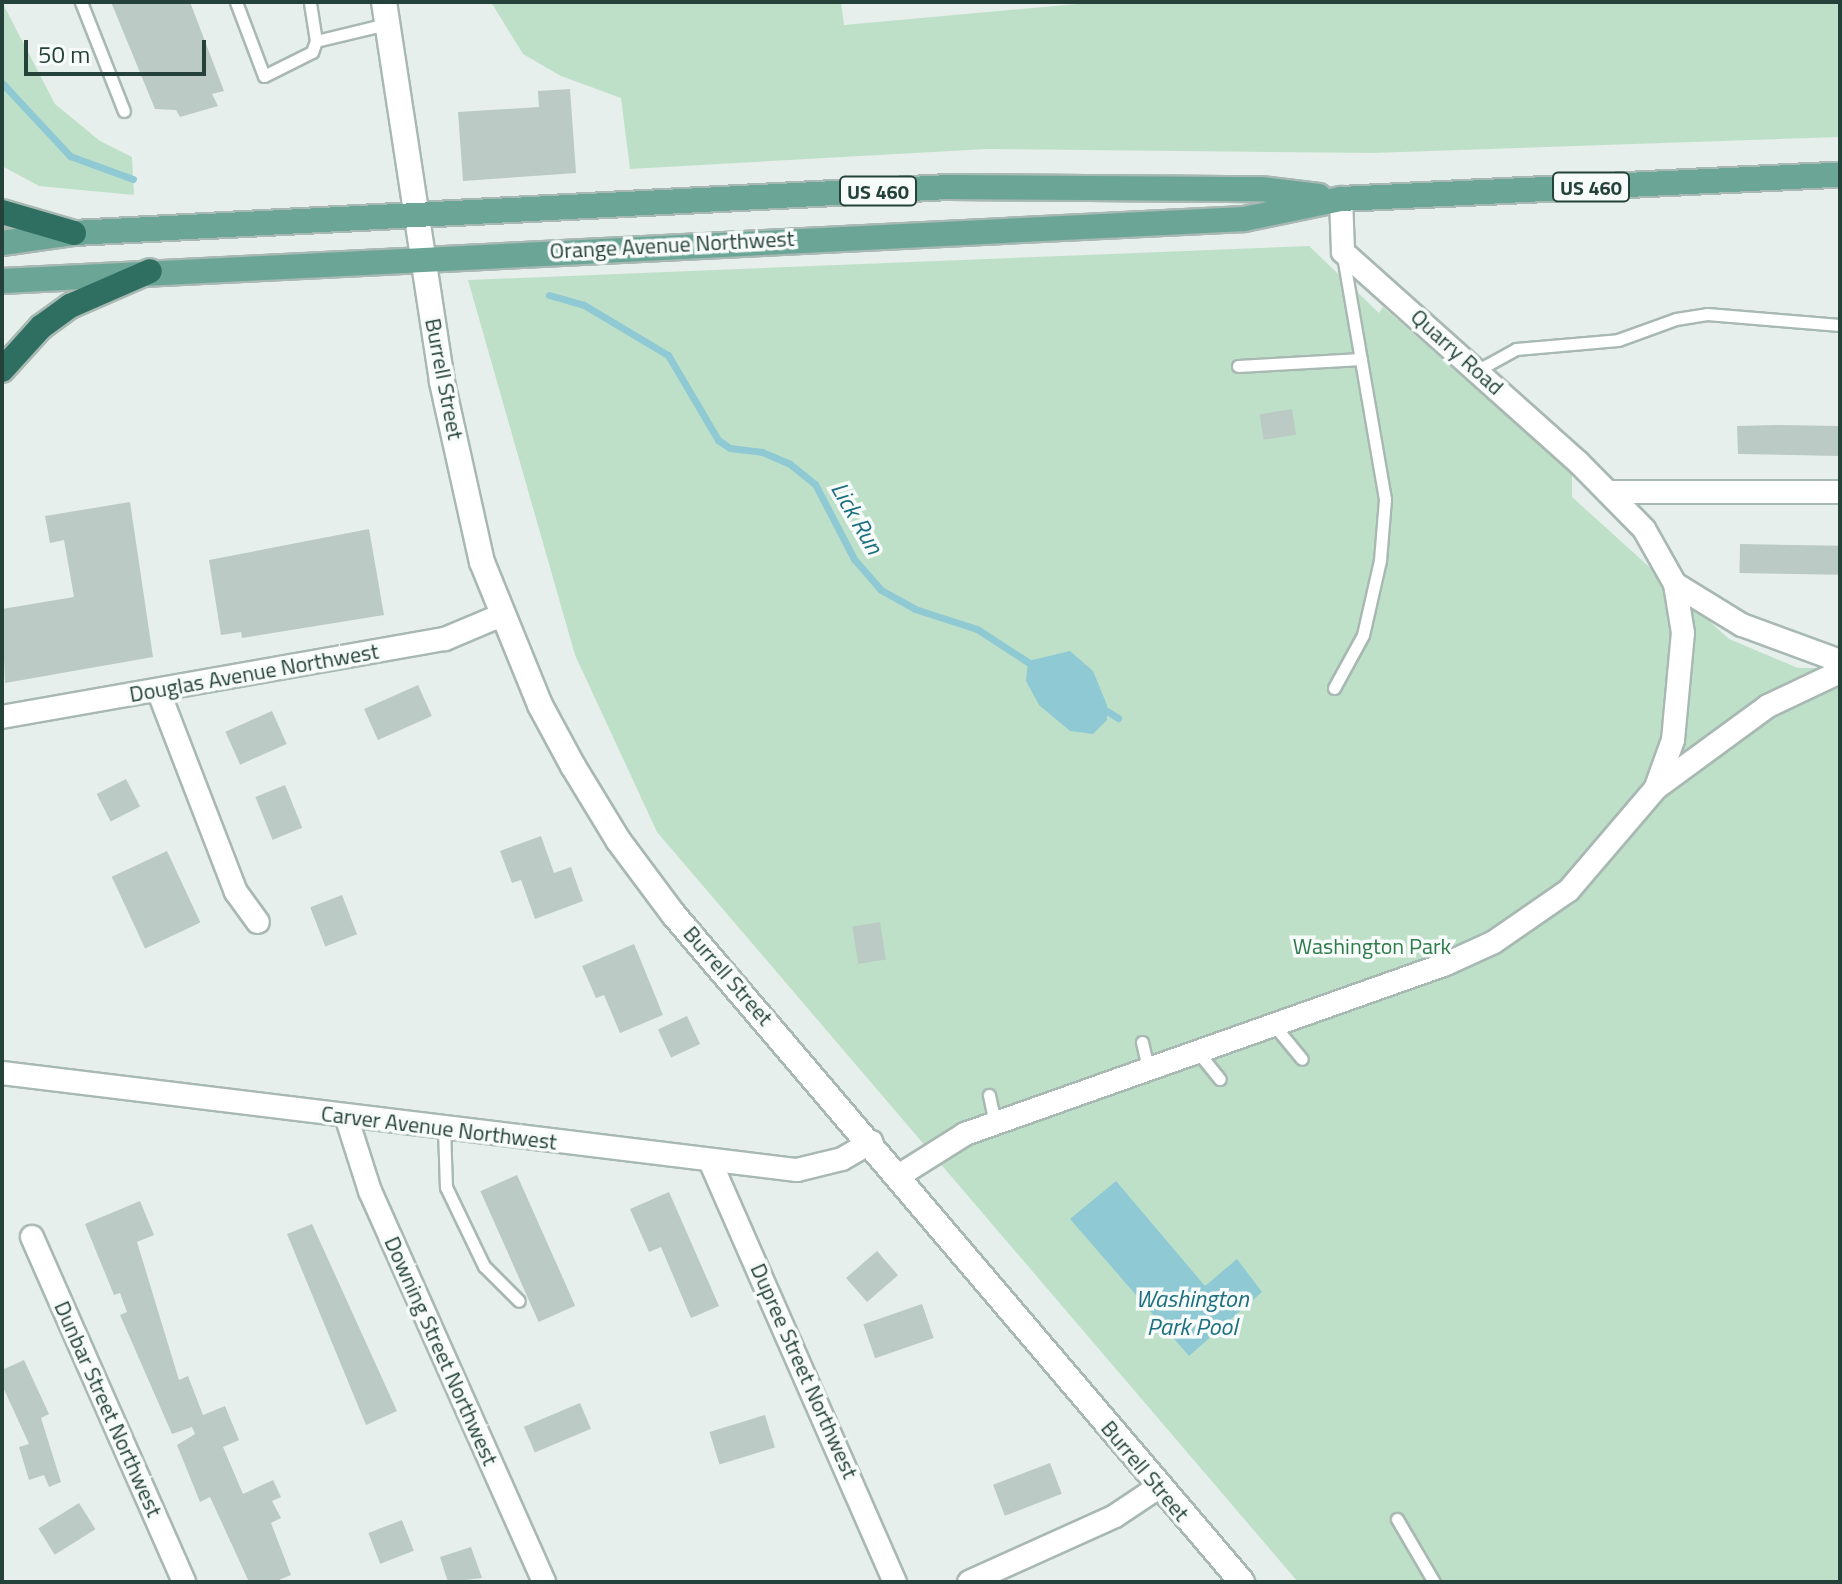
<!DOCTYPE html>
<style>
body{margin:0}
#map{position:relative;width:1842px;height:1584px;overflow:hidden;background:#e6efeb;font-family:"Titillium Web",sans-serif}
div>[style]{position:absolute}
.green>*{inset:0;background:#bfe0c8}
.water>*{inset:0;background:#8ec9d4}
.stream>*{height:7px;margin:-3.5px;padding:0 3.5px;transform-origin:3.5px;border-radius:3.5px;background:#8ec9d4}
.building>*{inset:0;background:#bbcac4;transform-origin:0 0}
.roads{filter:drop-shadow(2px 0 #a8b8b2) drop-shadow(-2px 0 #a8b8b2) drop-shadow(0 2px #a8b8b2) drop-shadow(0 -2px #a8b8b2)}
.lane>*{height:11px;margin:-5.5px;padding:0 5.5px;transform-origin:5.5px;border-radius:5.5px;background:#fff}
.street>*{height:22px;margin:-11px;padding:0 11px;transform-origin:11px;border-radius:11px;background:#fff}
.secondary>*{height:24px;margin:-12px;padding:0 12px;transform-origin:12px;border-radius:12px;background:#fff}
.primary>*{height:24px;margin:-12px;padding:0 12px;transform-origin:12px;border-radius:12px;background:#6aa596}
.highway>*{height:24px;margin:-12px;padding:0 12px;transform-origin:12px;border-radius:12px;background:#2f6f62}
span{translate:-50% -50%;white-space:nowrap;text-align:center;line-height:1.15;-webkit-text-stroke:7px #f7fbf9;paint-order:stroke}
.shield-label span{padding:2px 6px;background:#f7fbf9;border:2px solid;border-radius:6px;-webkit-text-stroke-width:0}
.shield-label{font-size:20px;color:#24423a;font-weight:700}
.street-label{font-size:22px;color:#24423a}
.park-label{font-size:22px;color:#2d7a4b}
.water-label{font-size:24px;color:#1c6f80;font-style:italic}
.frame{position:absolute;inset:0;border:4px solid #24423a;pointer-events:none}
.scale{position:absolute;left:24px;top:40px;width:182px;height:36px;box-sizing:border-box;border:4px solid #24423a;border-top:0;padding-left:10px;font-size:24px;line-height:28px;white-space:nowrap;color:#24423a;-webkit-text-stroke:6px #f7fbf9;paint-order:stroke}
</style>
<div id="map">
<div class="green">
<i style="clip-path:polygon(2px 2px,55px 104px,100px 141px,132px 157px,134px 195px,39px 186px,2px 166px)"></i>
<i style="clip-path:polygon(491px 2px,841px 2px,844px 25px,1100px 2px,1840px 2px,1840px 137px,1373px 153px,987px 149px,630px 169px,621px 98px,561px 76px,523px 54px)"></i>
<i style="clip-path:polygon(1309px 246px,1379px 313px,1383px 307px,1572px 473px,1572px 497px,1729px 639px,1798px 668px,1840px 668px,1840px 1582px,1298px 1582px,657px 832px,575px 655px,468px 280px)"></i>
</div>
<div class="water">
<i style="clip-path:polygon(1070px 651px,1093px 671px,1107px 705px,1107px 720px,1093px 734px,1070px 731px,1039px 705px,1026px 681px,1028px 661px)"></i>
<i style="clip-path:polygon(1116px 1181px,1205px 1286px,1237px 1259px,1262px 1292px,1189px 1356px,1070px 1219px)"></i>
</div>
<div class="stream">
<i style="left:2px;top:83px;width:100px;rotate:47deg"></i>
<i style="left:70px;top:156px;width:67px;rotate:20.1deg"></i>
<i style="left:549px;top:295px;width:36px;rotate:16deg"></i>
<i style="left:584px;top:305px;width:98px;rotate:30.8deg"></i>
<i style="left:668px;top:355px;width:99px;rotate:59.5deg"></i>
<i style="left:718px;top:440px;width:14px;rotate:34deg"></i>
<i style="left:730px;top:448px;width:32px;rotate:7deg"></i>
<i style="left:762px;top:452px;width:30px;rotate:23deg"></i>
<i style="left:790px;top:464px;width:32px;rotate:39deg"></i>
<i style="left:815px;top:484px;width:85px;rotate:62.5deg"></i>
<i style="left:854px;top:559px;width:41px;rotate:48.9deg"></i>
<i style="left:881px;top:590px;width:39px;rotate:29deg"></i>
<i style="left:915px;top:609px;width:65px;rotate:17.9deg"></i>
<i style="left:977px;top:629px;width:68px;rotate:33deg"></i>
<i style="left:1102px;top:708px;width:19px;rotate:32deg"></i>
</div>
<div class="building">
<i style="clip-path:polygon(111px 2px,190px 2px,224px 91px,212px 94px,218px 106px,180px 117px,176px 110px,155px 109px)"></i>
<i style="clip-path:polygon(570px 89px,576px 173px,463px 181px,458px 112px,539px 107px,538px 91px)"></i>
<i style="left:1292px;top:409px;width:26px;height:33px;rotate:81deg"></i>
<i style="clip-path:polygon(1776px 425px,1840px 426px,1840px 456px,1738px 454px,1737px 426px)"></i>
<i style="clip-path:polygon(130px 502px,153px 657px,5px 683px,2px 609px,74px 597px,64px 540px,50px 543px,45px 516px)"></i>
<i style="clip-path:polygon(369px 529px,384px 615px,242px 638px,241px 632px,221px 635px,209px 560px)"></i>
<i style="left:1740px;top:544px;width:100px;height:29px;rotate:1deg"></i>
<i style="left:418px;top:685px;width:34px;height:59px;rotate:66deg"></i>
<i style="left:272px;top:711px;width:36px;height:51px;rotate:66deg"></i>
<i style="left:126px;top:779px;width:31px;height:33px;rotate:63deg"></i>
<i style="left:285px;top:785px;width:46px;height:32px;rotate:68deg"></i>
<i style="clip-path:polygon(541px 836px,554px 873px,571px 867px,583px 901px,535px 919px,521px 880px,512px 883px,500px 851px)"></i>
<i style="left:167px;top:851px;width:79px;height:61px;rotate:65deg"></i>
<i style="left:342px;top:895px;width:42px;height:34px;rotate:69deg"></i>
<i style="left:880px;top:922px;width:38px;height:28px;rotate:81deg"></i>
<i style="clip-path:polygon(634px 944px,663px 1015px,620px 1033px,604px 995px,596px 998px,582px 966px)"></i>
<i style="left:687px;top:1016px;width:31px;height:32px;rotate:65deg"></i>
<i style="left:517px;top:1175px;width:143px;height:40px;rotate:66deg"></i>
<i style="clip-path:polygon(669px 1192px,719px 1306px,691px 1318px,661px 1247px,649px 1252px,630px 1209px)"></i>
<i style="clip-path:polygon(140px 1201px,154px 1235px,137px 1242px,179px 1380px,188px 1376px,203px 1415px,225px 1406px,239px 1440px,223px 1447px,243px 1494px,273px 1480px,281px 1497px,272px 1501px,281px 1518px,271px 1523px,291px 1575px,274px 1582px,249px 1582px,210px 1497px,200px 1502px,177px 1445px,195px 1434px,192px 1427px,172px 1434px,120px 1315px,127px 1312px,120px 1293px,114px 1295px,85px 1224px)"></i>
<i style="clip-path:polygon(312px 1224px,397px 1411px,366px 1425px,287px 1234px)"></i>
<i style="left:877px;top:1251px;width:32px;height:41px;rotate:49deg"></i>
<i style="left:922px;top:1304px;width:36px;height:62px;rotate:71deg"></i>
<i style="clip-path:polygon(24px 1360px,49px 1414px,41px 1418px,61px 1482px,49px 1487px,44px 1475px,29px 1480px,19px 1447px,29px 1444px,2px 1385px,2px 1370px)"></i>
<i style="left:580px;top:1403px;width:28px;height:61px;rotate:67deg"></i>
<i style="left:765px;top:1415px;width:34px;height:58px;rotate:73deg"></i>
<i style="left:1050px;top:1463px;width:33px;height:61px;rotate:69deg"></i>
<i style="left:79px;top:1503px;width:31px;height:48px;rotate:58deg"></i>
<i style="left:402px;top:1520px;width:33px;height:36px;rotate:69deg"></i>
<i style="clip-path:polygon(471px 1547px,482px 1578px,448px 1582px,440px 1557px)"></i>
</div>
<div class="roads">
<div class="lane">
<i style="left:81px;top:2px;width:117px;rotate:68.5deg"></i>
<i style="left:236px;top:2px;width:79px;rotate:69.3deg"></i>
<i style="left:264px;top:76px;width:54px;rotate:-26.6deg"></i>
<i style="left:312px;top:52px;width:12px;rotate:-70deg"></i>
<i style="left:316px;top:41px;width:39px;rotate:-99deg"></i>
<i style="left:316px;top:41px;width:73px;rotate:-13.5deg"></i>
<i style="left:1238px;top:366px;width:123px;rotate:-3.3deg"></i>
<i style="left:1478px;top:370px;width:43px;rotate:-28.9deg"></i>
<i style="left:1516px;top:349px;width:102px;rotate:-5deg"></i>
<i style="left:1618px;top:340px;width:62px;rotate:-19.9deg"></i>
<i style="left:1676px;top:319px;width:31px;rotate:-9deg"></i>
<i style="left:1707px;top:314px;width:133px;rotate:4.7deg"></i>
<i style="left:1334px;top:688px;width:60px;rotate:-61.3deg"></i>
<i style="left:1363px;top:635px;width:77px;rotate:-77.2deg"></i>
<i style="left:1380px;top:560px;width:61px;rotate:-85.3deg"></i>
<i style="left:1385px;top:499px;width:247px;rotate:-99.8deg"></i>
<i style="left:1273px;top:1024px;width:45px;rotate:50.4deg"></i>
<i style="left:1142px;top:1042px;width:26px;rotate:77deg"></i>
<i style="left:1197px;top:1051px;width:36px;rotate:51deg"></i>
<i style="left:989px;top:1095px;width:29px;rotate:78deg"></i>
<i style="left:444px;top:1128px;width:59px;rotate:88.1deg"></i>
<i style="left:446px;top:1187px;width:88px;rotate:64.3deg"></i>
<i style="left:484px;top:1266px;width:49px;rotate:45deg"></i>
<i style="left:1397px;top:1519px;width:73px;rotate:59.6deg"></i>
</div>
<div class="street">
<i style="left:1341px;top:199px;width:53px;rotate:87.8deg"></i>
<i style="left:1343px;top:252px;width:315px;rotate:41.8deg"></i>
<i style="left:1578px;top:462px;width:94px;rotate:45.4deg"></i>
<i style="left:1644px;top:529px;width:63px;rotate:60.6deg"></i>
<i style="left:1675px;top:584px;width:79px;rotate:31.5deg"></i>
<i style="left:1742px;top:625px;width:104px;rotate:20.2deg"></i>
<i style="left:1608px;top:492px;width:232px"></i>
<i style="left:158px;top:690px;width:217px;rotate:68.9deg"></i>
<i style="left:236px;top:892px;width:37px;rotate:54deg"></i>
<i style="left:2px;top:717px;width:450px;rotate:-10deg"></i>
<i style="left:445px;top:639px;width:62px;rotate:-22.8deg"></i>
<i style="left:1656px;top:787px;width:50px;rotate:-70.1deg"></i>
<i style="left:1673px;top:740px;width:107px;rotate:-84.7deg"></i>
<i style="left:1683px;top:633px;width:50px;rotate:-99.3deg"></i>
<i style="left:2px;top:1073px;width:801px;rotate:6.96deg"></i>
<i style="left:797px;top:1170px;width:46px;rotate:-13.7deg"></i>
<i style="left:842px;top:1159px;width:34px;rotate:-30deg"></i>
<i style="left:346px;top:1116px;width:79px;rotate:72.3deg"></i>
<i style="left:370px;top:1191px;width:428px;rotate:66deg"></i>
<i style="left:710px;top:1161px;width:460px;rotate:66.3deg"></i>
<i style="left:900px;top:1175px;width:77px;rotate:-32.2deg"></i>
<i style="left:965px;top:1134px;width:510px;rotate:-19.46deg"></i>
<i style="left:1446px;top:964px;width:53px;rotate:-24.6deg"></i>
<i style="left:1494px;top:942px;width:91px;rotate:-34.7deg"></i>
<i style="left:1569px;top:890px;width:134px;rotate:-49.5deg"></i>
<i style="left:1656px;top:788px;width:139px;rotate:-36.2deg"></i>
<i style="left:1768px;top:706px;width:80px;rotate:-25.3deg"></i>
<i style="left:32px;top:1237px;width:377px;rotate:66.2deg"></i>
<i style="left:969px;top:1582px;width:160px;rotate:-24.3deg"></i>
<i style="left:1115px;top:1516px;width:50px;rotate:-33.7deg"></i>
</div>
<div class="secondary">
<i style="left:384px;top:2px;width:384px;rotate:81.3deg"></i>
<i style="left:442px;top:382px;width:184px;rotate:77.5deg"></i>
<i style="left:482px;top:562px;width:154px;rotate:67.9deg"></i>
<i style="left:540px;top:705px;width:69px;rotate:61.6deg"></i>
<i style="left:573px;top:766px;width:87px;rotate:58.7deg"></i>
<i style="left:618px;top:840px;width:94px;rotate:53.3deg"></i>
<i style="left:674px;top:915px;width:876px;rotate:49.58deg"></i>
</div>
<div class="primary">
<i style="left:2px;top:243px;width:73px;rotate:-7.9deg"></i>
<i style="left:74px;top:233px;width:876px;rotate:-3.01deg"></i>
<i style="left:949px;top:187px;width:312px;rotate:0.4deg"></i>
<i style="left:1261px;top:189px;width:58px;rotate:6.9deg"></i>
<i style="left:2px;top:281px;width:1244px;rotate:-2.86deg"></i>
<i style="left:1244px;top:219px;width:99px;rotate:-11.7deg"></i>
<i style="left:1341px;top:199px;width:500px;rotate:-2.8deg"></i>
</div>
<div class="highway">
<i style="left:2px;top:212px;width:75px;rotate:16.3deg"></i>
<i style="left:2px;top:370px;width:58px;rotate:-47.8deg"></i>
<i style="left:41px;top:327px;width:36px;rotate:-36deg"></i>
<i style="left:70px;top:306px;width:87px;rotate:-23.6deg"></i>
</div>
</div>
<div class="shield-label">
<span style="left:1591px;top:187px">US 460</span>
<span style="left:878px;top:191px">US 460</span>
</div>
<div class="street-label">
<span style="left:672px;top:245px;rotate:-3deg">Orange Avenue Northwest</span>
<span style="left:1457px;top:352px;rotate:42deg">Quarry Road</span>
<span style="left:444px;top:379px;rotate:79deg">Burrell Street</span>
<span style="left:254px;top:673px;rotate:-10deg">Douglas Avenue Northwest</span>
<span style="left:728px;top:976px;rotate:49deg">Burrell Street</span>
<span style="left:439px;top:1128px;rotate:7deg">Carver Avenue Northwest</span>
<span style="left:441px;top:1351px;rotate:66deg">Downing Street Northwest</span>
<span style="left:804px;top:1371px;rotate:66deg">Dupree Street Northwest</span>
<span style="left:108px;top:1409px;rotate:66deg">Dunbar Street Northwest</span>
<span style="left:1145px;top:1471px;rotate:50deg">Burrell Street</span>
</div>
<div class="park-label">
<span style="left:1372px;top:947px">Washington Park</span>
</div>
<div class="water-label">
<span style="left:857px;top:518px;rotate:60deg">Lick Run</span>
<span style="left:1192px;top:1313px">Washington<br>Park Pool</span>
</div>
<div class="frame"></div>
<div class="scale">50 m</div>
</div>
